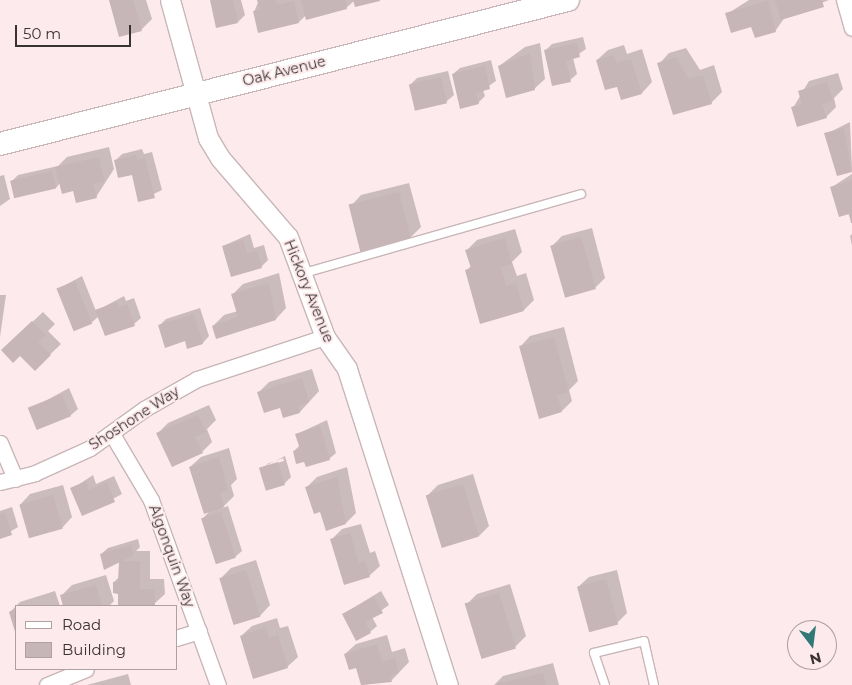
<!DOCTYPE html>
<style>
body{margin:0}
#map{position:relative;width:852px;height:685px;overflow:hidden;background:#fdeaec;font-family:Montserrat,sans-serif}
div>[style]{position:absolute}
.shadow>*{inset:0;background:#0003}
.building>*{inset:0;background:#c7b6b7;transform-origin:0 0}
.roads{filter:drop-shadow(1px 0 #c8b6b8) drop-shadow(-1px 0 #c8b6b8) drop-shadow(0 1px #c8b6b8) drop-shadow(0 -1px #c8b6b8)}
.service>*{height:8px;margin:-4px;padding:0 4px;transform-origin:4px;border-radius:4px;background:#fff}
.minor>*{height:15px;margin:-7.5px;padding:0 7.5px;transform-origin:7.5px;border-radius:7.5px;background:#fff}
.tertiary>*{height:19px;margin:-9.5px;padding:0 9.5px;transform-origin:9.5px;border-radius:9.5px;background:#fff}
.secondary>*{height:22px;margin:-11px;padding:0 11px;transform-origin:11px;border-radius:11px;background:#fff}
span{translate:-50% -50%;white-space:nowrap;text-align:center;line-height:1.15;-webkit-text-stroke:4px #fdeaec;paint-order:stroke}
.street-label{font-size:14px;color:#393232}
.legend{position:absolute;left:15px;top:605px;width:162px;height:65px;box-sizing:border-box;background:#fdeaec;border:1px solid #afa0a2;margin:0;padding:6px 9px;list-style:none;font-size:15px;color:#393232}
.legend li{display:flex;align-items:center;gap:10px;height:25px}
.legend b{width:25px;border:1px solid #afa0a2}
.north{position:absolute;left:787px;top:620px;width:50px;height:50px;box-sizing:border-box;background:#fdeaec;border:1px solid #afa0a2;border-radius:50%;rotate:165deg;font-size:14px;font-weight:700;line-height:20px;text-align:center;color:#393232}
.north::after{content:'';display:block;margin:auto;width:18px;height:22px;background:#307976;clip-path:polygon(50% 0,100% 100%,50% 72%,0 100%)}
.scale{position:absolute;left:15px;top:25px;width:116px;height:22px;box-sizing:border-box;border:2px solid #393232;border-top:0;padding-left:6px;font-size:15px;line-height:18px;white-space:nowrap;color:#393232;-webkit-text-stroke:4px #fdeaec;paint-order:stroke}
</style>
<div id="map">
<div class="shadow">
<i style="clip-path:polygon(110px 0,146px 0,152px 19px,141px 30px)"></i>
<i style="clip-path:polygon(211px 0,241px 0,245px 15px,238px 22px,217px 26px)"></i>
<i style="clip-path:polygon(259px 0,378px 0,354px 1px,346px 8px,306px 15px,299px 22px,254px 12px)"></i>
<i style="clip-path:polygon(749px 0,829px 0,785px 17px,776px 30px,755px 36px,752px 25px,727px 14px)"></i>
<i style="clip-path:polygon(583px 37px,586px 49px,573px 58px,577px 74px,570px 80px,545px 51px,552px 44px)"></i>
<i style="clip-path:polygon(540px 43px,545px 79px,534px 89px,499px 66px,525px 47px)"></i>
<i style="clip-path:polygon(624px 45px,627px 54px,642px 49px,652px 82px,642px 93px,618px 85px,597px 60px,608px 50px)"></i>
<i style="clip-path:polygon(686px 48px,700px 70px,714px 65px,722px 92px,711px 103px,659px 64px,669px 53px)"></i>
<i style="clip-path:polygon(491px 60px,496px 81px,483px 90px,485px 96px,478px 103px,453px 74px,460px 68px)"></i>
<i style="clip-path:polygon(448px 71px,454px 95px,447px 101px,416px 109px,410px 85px,417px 78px)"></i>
<i style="clip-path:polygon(838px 73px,843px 89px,834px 98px,836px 107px,826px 117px,793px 108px,809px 81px)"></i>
<i style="clip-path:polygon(850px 122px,852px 170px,838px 174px,826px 134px)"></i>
<i style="clip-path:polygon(109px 147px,114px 169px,96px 197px,60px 183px,56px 188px,11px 182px,18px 175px,58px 166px,67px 157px)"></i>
<i style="clip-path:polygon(142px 149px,144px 154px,152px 152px,162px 190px,139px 201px,133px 174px,115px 161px,122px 154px)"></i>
<i style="clip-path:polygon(852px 174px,852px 220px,832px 187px)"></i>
<i style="clip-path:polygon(4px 175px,10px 199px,0 206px,0 176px)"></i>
<i style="clip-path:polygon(409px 183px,421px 227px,410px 238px,351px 206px,361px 195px)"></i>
<i style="clip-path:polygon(592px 228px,605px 278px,595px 288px,551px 247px,562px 236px)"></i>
<i style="clip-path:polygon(515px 229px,522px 252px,512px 262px,517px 276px,526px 273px,534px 300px,524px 310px,466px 271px,471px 266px,467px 250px,477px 240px)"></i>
<i style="clip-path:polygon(250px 234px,254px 248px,264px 245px,268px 260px,261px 267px,223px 246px)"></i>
<i style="clip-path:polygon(852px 234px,852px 246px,850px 236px)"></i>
<i style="clip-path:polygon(279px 273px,286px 308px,276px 319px,213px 326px,224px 315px,238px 311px,232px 295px,243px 284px)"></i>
<i style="clip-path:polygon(82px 276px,96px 311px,124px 296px,126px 301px,134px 298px,141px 318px,134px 324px,99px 316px,91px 323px,58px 289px)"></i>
<i style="clip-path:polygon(0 295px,6px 295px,0 337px)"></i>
<i style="clip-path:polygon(200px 308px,209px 336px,203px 343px,159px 326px,166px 319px)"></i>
<i style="clip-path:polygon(43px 312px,55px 324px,48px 331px,61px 344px,35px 369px,13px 340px)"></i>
<i style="clip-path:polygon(564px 327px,578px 381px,569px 390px,572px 401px,562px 411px,520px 347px,530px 336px)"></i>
<i style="clip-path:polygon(312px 369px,319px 391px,300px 412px,284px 417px,281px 407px,259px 392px,269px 382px)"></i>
<i style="clip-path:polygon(69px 388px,78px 409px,71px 415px,29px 410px)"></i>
<i style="clip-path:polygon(209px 405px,216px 420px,207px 429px,212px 442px,202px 452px,158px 433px,168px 423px)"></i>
<i style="clip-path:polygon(327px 420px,336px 453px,329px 459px,305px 460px,294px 451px,300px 445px,297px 434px)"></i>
<i style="clip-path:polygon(229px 448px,237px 479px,231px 485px,234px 496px,222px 508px,228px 506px,242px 551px,235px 557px,202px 519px,211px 510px,190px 467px,201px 457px)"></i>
<i style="clip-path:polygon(evenodd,285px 456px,291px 477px,284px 484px,261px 468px,285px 456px,283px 458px,284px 461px,267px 466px,267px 464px,283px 458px)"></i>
<i style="clip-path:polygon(347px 467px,356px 513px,346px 523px,321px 510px,307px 487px,317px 477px)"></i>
<i style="clip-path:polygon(473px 474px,489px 526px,479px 536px,427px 496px,438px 485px)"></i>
<i style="clip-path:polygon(93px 475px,96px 484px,114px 476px,122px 494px,83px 515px,72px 489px)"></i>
<i style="clip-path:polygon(63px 485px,72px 517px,62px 528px,20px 505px,30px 494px)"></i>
<i style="clip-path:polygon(12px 507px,18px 527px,0 538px,0 511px)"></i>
<i style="clip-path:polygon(361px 524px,370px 553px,375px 551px,380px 566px,369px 576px,331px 540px,342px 529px)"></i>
<i style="clip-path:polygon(138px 539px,140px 547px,136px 551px,150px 551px,150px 579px,164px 579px,165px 594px,154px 604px,119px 592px,114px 582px,120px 576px,120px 561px,101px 554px,108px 548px)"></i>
<i style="clip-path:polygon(256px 560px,270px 605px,260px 616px,221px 578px,231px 568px)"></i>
<i style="clip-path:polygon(617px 570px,627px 613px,617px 623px,578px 587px,589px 577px)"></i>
<i style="clip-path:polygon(106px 575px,114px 601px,109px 606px,65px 606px,61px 596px,72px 585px)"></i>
<i style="clip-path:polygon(510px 584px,526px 636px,515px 647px,467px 604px,477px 594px)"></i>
<i style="clip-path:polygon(55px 591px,60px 606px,16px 606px,16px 632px,10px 612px,20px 602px)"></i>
<i style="clip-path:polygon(381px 591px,389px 605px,372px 617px,377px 626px,370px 632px,343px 614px)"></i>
<i style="clip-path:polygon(277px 618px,280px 628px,288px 626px,298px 657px,287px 667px,241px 636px,252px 626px)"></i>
<i style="clip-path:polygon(387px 635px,392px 652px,405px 648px,409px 662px,391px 681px,362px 685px,357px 666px,345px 654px,356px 644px)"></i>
<i style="clip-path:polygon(553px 663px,559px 685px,494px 685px,503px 676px)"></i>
<i style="clip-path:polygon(128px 674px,131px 685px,86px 685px,87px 685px)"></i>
</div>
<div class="building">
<i style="clip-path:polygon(109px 0,133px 0,142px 31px,119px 37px)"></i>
<i style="clip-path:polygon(210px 0,233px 0,238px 23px,216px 28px)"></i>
<i style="clip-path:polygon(257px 0,276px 0,277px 5px,294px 1px,299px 23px,258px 33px,253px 11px,260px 10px)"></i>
<i style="clip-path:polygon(301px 0,345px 0,347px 9px,306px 20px)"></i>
<i style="clip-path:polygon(353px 0,380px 0,380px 1px,355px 7px)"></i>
<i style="clip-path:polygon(775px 0,822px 0,824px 7px,781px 20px)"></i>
<i style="clip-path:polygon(768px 1px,776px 32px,755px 38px,751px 27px,731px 33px,725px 13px)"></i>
<i style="clip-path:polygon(577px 43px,580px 57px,566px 61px,571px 82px,552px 86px,544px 50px)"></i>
<i style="clip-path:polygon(530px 53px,535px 90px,506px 98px,498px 66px)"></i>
<i style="clip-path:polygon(614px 55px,616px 63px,631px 59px,642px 94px,621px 100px,617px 87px,605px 90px,596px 60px)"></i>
<i style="clip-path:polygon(676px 57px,689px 79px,703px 75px,712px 104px,673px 115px,657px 63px)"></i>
<i style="clip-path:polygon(485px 66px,490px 89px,476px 93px,479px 104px,460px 109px,452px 74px)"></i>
<i style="left:441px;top:77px;width:27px;height:33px;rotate:77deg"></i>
<i style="clip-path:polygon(827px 82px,833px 100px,822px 104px,827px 118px,797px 127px,791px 107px,802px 104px,798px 91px)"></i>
<i style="clip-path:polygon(844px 128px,852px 172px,837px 176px,824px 133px)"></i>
<i style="clip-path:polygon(136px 155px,137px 160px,145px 158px,155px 198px,138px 202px,132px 175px,118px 178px,114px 160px)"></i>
<i style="clip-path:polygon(99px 157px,104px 181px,93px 184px,97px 198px,76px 203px,73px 191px,62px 194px,55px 167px)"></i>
<i style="left:52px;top:171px;width:18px;height:43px;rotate:77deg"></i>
<i style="clip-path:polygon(852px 180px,852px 223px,851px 223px,849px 214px,839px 217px,830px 187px)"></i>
<i style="left:399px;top:192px;width:49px;height:52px;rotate:76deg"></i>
<i style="left:581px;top:237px;width:54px;height:32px;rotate:74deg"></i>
<i style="clip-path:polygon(505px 238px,512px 264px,501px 267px,506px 286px,516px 283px,524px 311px,480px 324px,465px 270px,471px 268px,465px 250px)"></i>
<i style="clip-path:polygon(243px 240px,247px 254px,257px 251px,262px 268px,231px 277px,222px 246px)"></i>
<i style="left:75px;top:281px;width:46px;height:20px;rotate:68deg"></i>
<i style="clip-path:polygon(269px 283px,276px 320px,216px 339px,212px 326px,238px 317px,231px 294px)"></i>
<i style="clip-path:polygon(117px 302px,119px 307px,127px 304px,135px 326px,105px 336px,95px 310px)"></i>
<i style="clip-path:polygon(194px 314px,203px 344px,187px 349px,185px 341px,165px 348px,158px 325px)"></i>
<i style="clip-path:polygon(32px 321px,46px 335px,38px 342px,51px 355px,35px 371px,20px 356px,13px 363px,1px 350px)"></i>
<i style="clip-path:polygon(554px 337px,569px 392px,557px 395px,562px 412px,539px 419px,519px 346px)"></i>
<i style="clip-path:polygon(302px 378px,309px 402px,298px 406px,300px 413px,283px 418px,280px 408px,264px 413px,257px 392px)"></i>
<i style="left:62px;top:394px;width:24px;height:37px;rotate:68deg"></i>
<i style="clip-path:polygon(198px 415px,206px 432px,195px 437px,203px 453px,172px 467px,156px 433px)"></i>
<i style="clip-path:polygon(320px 426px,330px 460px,306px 467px,304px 462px,296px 464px,293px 451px,300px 449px,295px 434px)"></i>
<i style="clip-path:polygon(219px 457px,228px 490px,220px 493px,224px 507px,204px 514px,189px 467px)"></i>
<i style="left:278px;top:462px;width:24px;height:20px;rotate:73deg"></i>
<i style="clip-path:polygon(337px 477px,346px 524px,326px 531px,320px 512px,314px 514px,305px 487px)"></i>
<i style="clip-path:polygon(86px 481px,89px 490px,107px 482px,115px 502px,82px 516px,70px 488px)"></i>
<i style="left:463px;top:484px;width:55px;height:39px;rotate:73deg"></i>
<i style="left:53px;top:495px;width:35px;height:35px;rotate:74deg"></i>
<i style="left:221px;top:512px;width:48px;height:21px;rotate:72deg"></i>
<i style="clip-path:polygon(5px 513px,12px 535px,0 539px,0 515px)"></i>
<i style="clip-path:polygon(350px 533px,359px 563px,365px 561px,370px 577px,344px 585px,330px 539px)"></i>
<i style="clip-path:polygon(131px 545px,134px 555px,104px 570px,100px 554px)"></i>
<i style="clip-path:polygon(119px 561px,140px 561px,140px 589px,155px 589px,155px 606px,118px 606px,118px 594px,113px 593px,113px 582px,118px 582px)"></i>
<i style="left:246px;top:570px;width:49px;height:28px;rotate:73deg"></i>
<i style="left:606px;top:579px;width:47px;height:30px;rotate:75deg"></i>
<i style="clip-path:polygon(96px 585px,102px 606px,63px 606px,60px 595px)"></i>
<i style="left:499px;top:593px;width:58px;height:36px;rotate:73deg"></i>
<i style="clip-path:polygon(374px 597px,383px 613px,365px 622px,371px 633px,356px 641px,342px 614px)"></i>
<i style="clip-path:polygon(16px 609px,16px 635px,9px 612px)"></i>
<i style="clip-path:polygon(266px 627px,269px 638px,278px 635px,288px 668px,253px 679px,240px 636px)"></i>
<i style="clip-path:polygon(377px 644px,382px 662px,395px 658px,399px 673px,390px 676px,392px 682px,361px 685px,356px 668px,349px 670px,344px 654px)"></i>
<i style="clip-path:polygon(543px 673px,546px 685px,497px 685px,497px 684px)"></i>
</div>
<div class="roads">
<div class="service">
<i style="left:304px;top:273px;width:288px;rotate:-15.9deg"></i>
<i style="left:605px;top:685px;width:34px;rotate:-109deg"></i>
<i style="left:594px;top:653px;width:51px;rotate:-13.5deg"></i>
<i style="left:644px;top:641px;width:45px;rotate:77.2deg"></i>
</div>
<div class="minor">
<i style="left:844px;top:0;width:29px;rotate:74deg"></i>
<i style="left:112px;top:434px;width:77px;rotate:59.4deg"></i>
<i style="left:151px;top:500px;width:197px;rotate:70.1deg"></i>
<i style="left:0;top:443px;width:39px;rotate:67deg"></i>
<i style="left:0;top:482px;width:36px;rotate:-14deg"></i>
<i style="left:35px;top:473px;width:60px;rotate:-24.4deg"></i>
<i style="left:90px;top:448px;width:67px;rotate:-35.8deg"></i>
<i style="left:144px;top:409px;width:61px;rotate:-29.5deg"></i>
<i style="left:197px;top:379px;width:135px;rotate:-18.2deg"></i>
<i style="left:176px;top:638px;width:24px;rotate:-17deg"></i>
<i style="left:47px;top:685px;width:42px;rotate:-22.3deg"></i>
</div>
<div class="tertiary">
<i style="left:170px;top:0;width:143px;rotate:74.6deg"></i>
<i style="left:208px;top:138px;width:23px;rotate:59deg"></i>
<i style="left:220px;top:158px;width:104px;rotate:49.3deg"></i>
<i style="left:288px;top:237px;width:107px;rotate:69.7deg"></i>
<i style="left:325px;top:337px;width:39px;rotate:55deg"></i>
<i style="left:347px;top:369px;width:332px;rotate:72.3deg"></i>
</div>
<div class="secondary">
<i style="left:0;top:144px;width:586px;rotate:-14.23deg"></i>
</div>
</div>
<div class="street-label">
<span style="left:284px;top:71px;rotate:-14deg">Oak Avenue</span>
<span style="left:309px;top:291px;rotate:68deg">Hickory Avenue</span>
<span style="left:134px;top:418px;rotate:-33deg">Shoshone Way</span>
<span style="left:172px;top:556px;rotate:70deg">Algonquin Way</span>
</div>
<ul class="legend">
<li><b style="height:6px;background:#fff"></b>Road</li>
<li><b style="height:14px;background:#c7b6b7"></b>Building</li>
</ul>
<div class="north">N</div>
<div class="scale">50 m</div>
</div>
